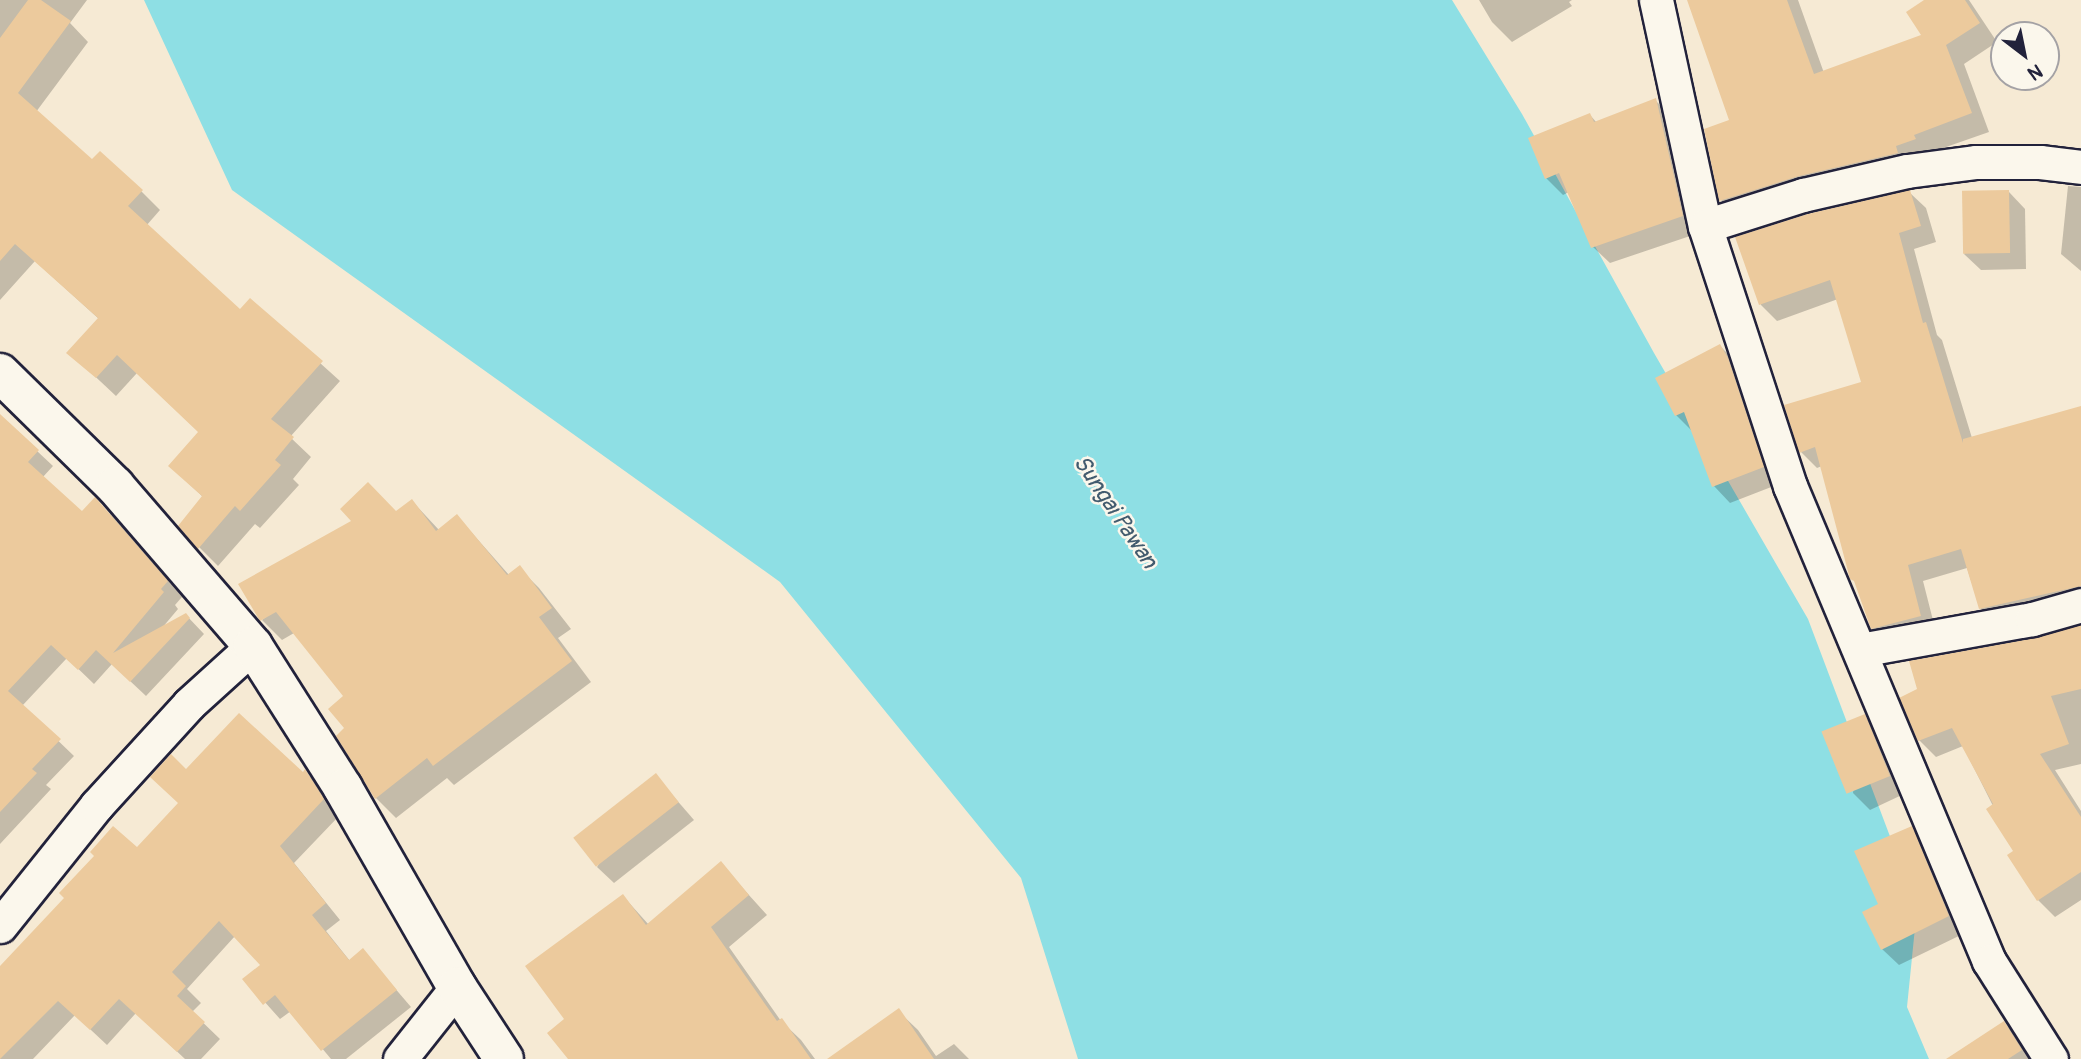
<!DOCTYPE html>
<style>
body{margin:0}
#map{position:relative;width:2081px;height:1059px;overflow:hidden;background:#f6ead4;font-family:Pangolin,sans-serif}
div>[style]{position:absolute}
.water>*{inset:0;background:#8edfe4}
.shadow>*{inset:0;background:#0003}
.building>*{inset:0;background:#ecca9d;transform-origin:0 0}
.roads{filter:drop-shadow(2px 0 #22223b) drop-shadow(-2px 0 #22223b) drop-shadow(0 2px #22223b) drop-shadow(0 -2px #22223b)}
.minor>*{height:33px;margin:-16.5px;padding:0 16.5px;transform-origin:16.5px;border-radius:16.5px;background:#fbf7ec}
.primary>*{height:38px;margin:-19px;padding:0 19px;transform-origin:19px;border-radius:19px;background:#fbf7ec}
span{translate:-50% -50%;white-space:nowrap;text-align:center;line-height:1.15;-webkit-text-stroke:5px #fbf7ec;paint-order:stroke}
.water-label{font-size:23px;color:#425b6e;font-style:italic}
.north{position:absolute;left:1990px;top:21px;width:70px;height:70px;box-sizing:border-box;background:#fbf7ec;border:2px solid #a4a2a5;border-radius:50%;rotate:148deg;font-size:19px;font-weight:700;line-height:28px;text-align:center;color:#22223b}
.north::after{content:'';display:block;margin:auto;width:24px;height:32px;background:#22223b;clip-path:polygon(50% 0,100% 100%,50% 72%,0 100%)}
</style>
<div id="map">
<div class="water">
<i style="clip-path:polygon(144px 0,1452px 0,1522px 114px,1654px 353px,1808px 619px,1917px 908px,1907px 1007px,1929px 1059px,1078px 1059px,1021px 878px,780px 582px,232px 190px)"></i>
</div>
<div class="shadow">
<i style="clip-path:polygon(0 0,87px 0,70px 23px,88px 42px,36px 112px,92px 162px,141px 191px,160px 210px,146px 226px,240px 311px,250px 300px,340px 381px,290px 437px,311px 457px,293px 479px,299px 485px,260px 528px,255px 524px,218px 566px,199px 547px,203px 497px,170px 466px,200px 433px,137px 373px,116px 396px,69px 352px,99px 319px,35px 261px,0 300px)"></i>
<i style="clip-path:polygon(1479px 0,1572px 0,1569px 2px,1572px 6px,1512px 42px,1492px 22px)"></i>
<i style="clip-path:polygon(1688px 0,1798px 0,1824px 73px,1924px 36px,1928px 0,1969px 0,1997px 42px,1964px 64px,1989px 132px,1740px 219px,1721px 200px,1706px 130px,1731px 121px)"></i>
<i style="clip-path:polygon(1655px 100px,1672px 117px,1699px 233px,1610px 263px,1593px 247px,1569px 192px,1563px 195px,1546px 178px,1590px 115px,1597px 123px)"></i>
<i style="clip-path:polygon(2068px 186px,2081px 187px,2081px 271px,2061px 254px)"></i>
<i style="clip-path:polygon(1909px 192px,1926px 208px,1936px 242px,1914px 249px,1937px 335px,1942px 340px,1972px 438px,2081px 408px,2081px 498px,2057px 504px,2081px 591px,1997px 624px,1980px 608px,1967px 568px,1923px 581px,1936px 632px,1888px 644px,1872px 628px,1822px 466px,1817px 468px,1801px 452px,1863px 383px,1838px 299px,1777px 321px,1761px 305px,1737px 238px)"></i>
<i style="clip-path:polygon(2009px 192px,2025px 209px,2026px 269px,1981px 270px,1964px 254px)"></i>
<i style="clip-path:polygon(1720px 346px,1737px 363px,1779px 484px,1730px 503px,1714px 486px,1693px 432px,1676px 415px)"></i>
<i style="clip-path:polygon(0 440px,37px 451px,53px 466px,42px 478px,82px 513px,110px 514px,182px 597px,175px 605px,178px 609px,162px 628px,186px 615px,204px 634px,146px 696px,112px 664px,94px 684px,67px 658px,22px 706px,74px 756px,46px 785px,51px 789px,0 844px)"></i>
<i style="clip-path:polygon(412px 501px,439px 530px,457px 516px,509px 575px,519px 568px,539px 588px,571px 629px,558px 638px,591px 682px,454px 785px,447px 778px,396px 818px,376px 798px,338px 737px,346px 728px,346px 697px,294px 633px,282px 640px,262px 620px)"></i>
<i style="clip-path:polygon(2081px 629px,2081px 764px,2055px 770px,2081px 811px,2081px 900px,2055px 917px,2038px 900px,2009px 856px,2016px 852px,1963px 746px,1936px 757px,1919px 740px,2036px 640px)"></i>
<i style="clip-path:polygon(1864px 716px,1881px 733px,1906px 793px,1870px 810px,1853px 793px)"></i>
<i style="clip-path:polygon(186px 771px,303px 775px,305px 772px,321px 787px,339px 816px,294px 863px,340px 920px,326px 931px,350px 961px,363px 951px,411px 1007px,346px 1059px,331px 1059px,291px 1011px,280px 1019px,245px 980px,263px 965px,235px 936px,187px 989px,201px 1003px,192px 1012px,220px 1039px,201px 1059px,185px 1059px,136px 1013px,107px 1045px,75px 1015px,33px 1059px,0 1059px,0 978px,137px 850px,180px 803px)"></i>
<i style="clip-path:polygon(655px 775px,694px 820px,614px 883px,597px 867px)"></i>
<i style="clip-path:polygon(1911px 828px,1928px 845px,1965px 933px,1899px 965px,1882px 949px,1880px 905px)"></i>
<i style="clip-path:polygon(721px 864px,767px 915px,729px 947px,781px 1021px,801px 1040px,815px 1059px,571px 1059px,566px 1020px,623px 896px,649px 925px)"></i>
<i style="clip-path:polygon(898px 1011px,918px 1030px,936px 1056px,954px 1044px,969px 1059px,830px 1059px)"></i>
<i style="clip-path:polygon(2004px 1023px,2018px 1037px,2032px 1059px,1971px 1059px)"></i>
</div>
<div class="building">
<i style="clip-path:polygon(28px 0,41px 0,71px 21px,18px 93px,92px 159px,100px 151px,143px 190px,128px 206px,240px 309px,250px 298px,323px 361px,271px 419px,294px 437px,275px 460px,281px 465px,240px 511px,235px 506px,198px 549px,178px 526px,202px 496px,168px 466px,198px 432px,117px 355px,96px 378px,66px 353px,98px 318px,15px 244px,0 261px,0 38px)"></i>
<i style="clip-path:polygon(1687px 0,1787px 0,1814px 74px,1921px 35px,1906px 12px,1924px 0,1965px 0,1980px 23px,1946px 45px,1972px 113px,1914px 135px,1916px 139px,1896px 146px,1898px 153px,1799px 176px,1719px 201px,1704px 129px,1729px 120px)"></i>
<i style="clip-path:polygon(1656px 98px,1683px 216px,1591px 248px,1559px 173px,1545px 179px,1528px 138px,1590px 113px,1594px 122px)"></i>
<i style="clip-path:polygon(1910px 190px,1921px 226px,1899px 233px,1923px 323px,1926px 322px,1963px 443px,1963px 439px,2081px 406px,2081px 586px,1979px 609px,1961px 549px,1908px 565px,1921px 616px,1871px 629px,1854px 581px,1850px 579px,1815px 447px,1799px 453px,1784px 405px,1861px 382px,1830px 280px,1759px 305px,1735px 237px,1808px 214px)"></i>
<i style="left:2009px;top:190px;width:63px;height:47px;rotate:89deg"></i>
<i style="clip-path:polygon(1720px 344px,1728px 358px,1764px 467px,1712px 487px,1684px 412px,1675px 416px,1655px 378px)"></i>
<i style="clip-path:polygon(0 414px,39px 450px,28px 462px,82px 511px,95px 497px,168px 581px,161px 589px,164px 592px,113px 653px,186px 613px,190px 618px,130px 682px,96px 650px,78px 670px,51px 645px,8px 691px,61px 739px,32px 769px,37px 773px,0 812px)"></i>
<i style="clip-path:polygon(368px 482px,396px 511px,412px 499px,436px 531px,457px 514px,507px 575px,520px 565px,552px 608px,539px 617px,572px 661px,433px 766px,427px 758px,375px 799px,336px 736px,344px 728px,328px 709px,343px 696px,276px 612px,260px 621px,238px 584px,351px 521px,340px 509px)"></i>
<i style="clip-path:polygon(2081px 625px,2081px 689px,2051px 696px,2069px 744px,2040px 754px,2081px 817px,2081px 872px,2037px 901px,2007px 855px,2013px 851px,1986px 809px,1993px 804px,1952px 728px,1918px 741px,1899px 698px,1917px 689px,1909px 661px,2035px 638px)"></i>
<i style="clip-path:polygon(239px 713px,303px 772px,305px 769px,324px 799px,280px 846px,326px 903px,312px 915px,349px 960px,363px 948px,397px 990px,321px 1051px,275px 995px,263px 1005px,242px 979px,260px 965px,219px 921px,172px 972px,186px 986px,177px 996px,205px 1022px,177px 1052px,119px 999px,90px 1030px,58px 1001px,0 1059px,0 966px,64px 898px,59px 893px,94px 856px,90px 852px,113px 826px,137px 847px,178px 803px,150px 777px,171px 754px,186px 769px)"></i>
<i style="left:1865px;top:714px;width:67px;height:47px;rotate:68deg"></i>
<i style="left:656px;top:773px;width:37px;height:105px;rotate:52deg"></i>
<i style="clip-path:polygon(1912px 826px,1949px 916px,1881px 950px,1862px 912px,1878px 904px,1854px 851px)"></i>
<i style="clip-path:polygon(721px 861px,749px 895px,711px 927px,777px 1021px,782px 1018px,811px 1059px,568px 1059px,547px 1033px,564px 1019px,525px 966px,623px 894px,646px 925px)"></i>
<i style="clip-path:polygon(899px 1008px,934px 1059px,827px 1059px)"></i>
<i style="clip-path:polygon(2004px 1021px,2022px 1050px,2008px 1059px,1946px 1059px)"></i>
</div>
<div class="roads">
<div class="minor">
<i style="left:1656px;top:0;width:231px;rotate:77.8deg"></i>
<i style="left:1705px;top:226px;width:274px;rotate:71.9deg"></i>
<i style="left:1790px;top:486px;width:515px;rotate:67.27deg"></i>
<i style="left:1989px;top:961px;width:116px;rotate:57.7deg"></i>
<i style="left:1705px;top:226px;width:103px;rotate:-17.6deg"></i>
<i style="left:1803px;top:195px;width:107px;rotate:-13deg"></i>
<i style="left:1907px;top:171px;width:70px;rotate:-7.4deg"></i>
<i style="left:1976px;top:162px;width:64px"></i>
<i style="left:2040px;top:162px;width:41px;rotate:7deg"></i>
<i style="left:1860px;top:650px;width:175px;rotate:-10.2deg"></i>
<i style="left:2032px;top:619px;width:51px;rotate:-15.9deg"></i>
<i style="left:0;top:926px;width:154px;rotate:-51.3deg"></i>
<i style="left:96px;top:806px;width:138px;rotate:-47.6deg"></i>
<i style="left:189px;top:704px;width:86px;rotate:-42.2deg"></i>
<i style="left:400px;top:1059px;width:92px;rotate:-51.6deg"></i>
</div>
<div class="primary">
<i style="left:0;top:373px;width:161px;rotate:44.5deg"></i>
<i style="left:115px;top:486px;width:211px;rotate:49.2deg"></i>
<i style="left:253px;top:646px;width:168px;rotate:57.6deg"></i>
<i style="left:343px;top:788px;width:229px;rotate:60.2deg"></i>
<i style="left:457px;top:987px;width:86px;rotate:56.9deg"></i>
</div>
</div>
<div class="water-label">
<span style="left:1115px;top:512px;rotate:56deg">Sungai Pawan</span>
</div>
<div class="north">N</div>
</div>
